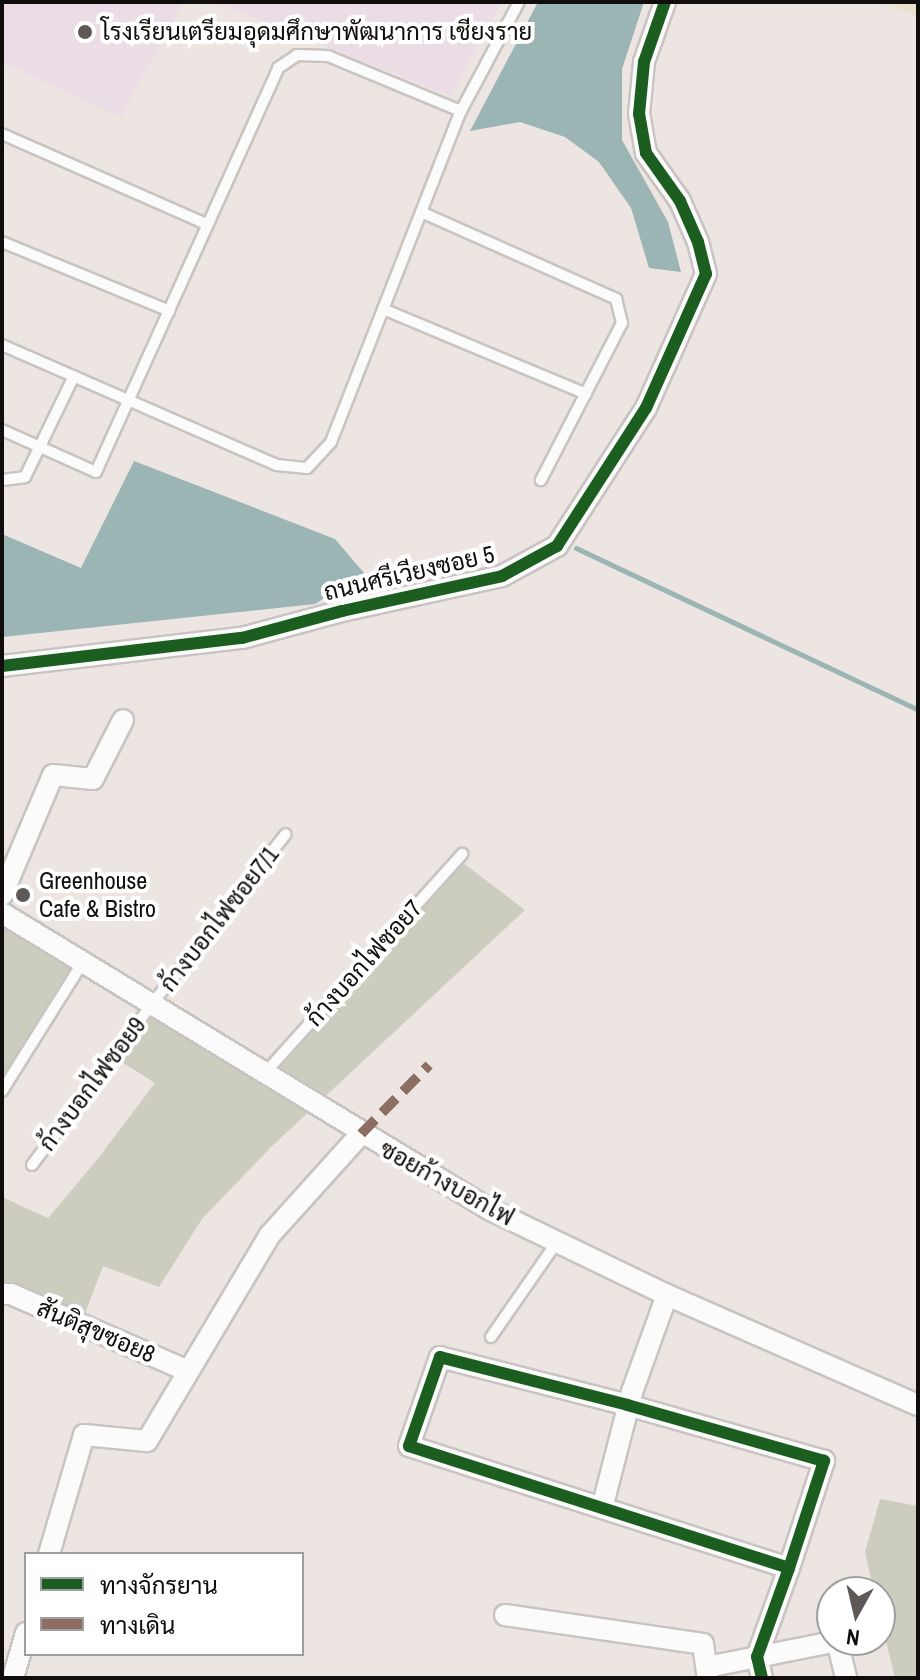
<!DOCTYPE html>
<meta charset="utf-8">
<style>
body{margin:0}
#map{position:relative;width:920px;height:1680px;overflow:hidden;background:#ece5e2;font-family:"Archivo Narrow",Sarabun,sans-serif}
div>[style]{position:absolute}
.education>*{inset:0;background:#eadde5}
.green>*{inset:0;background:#cdcdbf}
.sand>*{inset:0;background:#e9e1cb}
.water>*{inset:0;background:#9bb4b4}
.stream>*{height:5px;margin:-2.5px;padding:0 2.5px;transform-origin:2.5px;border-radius:2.5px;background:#9bb4b4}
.roads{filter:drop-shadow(2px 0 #c8c4c2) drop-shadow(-2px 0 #c8c4c2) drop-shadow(0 2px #c8c4c2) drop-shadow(0 -2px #c8c4c2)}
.lane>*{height:10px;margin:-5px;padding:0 5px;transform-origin:5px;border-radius:5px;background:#fcfbfb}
.street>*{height:20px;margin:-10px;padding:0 10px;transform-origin:10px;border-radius:10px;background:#fcfbfb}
.quiet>*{height:10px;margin-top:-5px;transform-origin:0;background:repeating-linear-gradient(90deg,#8d6e63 0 20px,transparent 0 30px)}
.cycleway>*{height:12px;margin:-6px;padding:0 6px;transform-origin:6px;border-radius:6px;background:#1b5e20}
.dots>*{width:22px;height:22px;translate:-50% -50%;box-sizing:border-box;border:4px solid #fff;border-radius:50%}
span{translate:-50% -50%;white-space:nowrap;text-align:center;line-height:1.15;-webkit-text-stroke:8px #fff;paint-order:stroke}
.poi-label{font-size:24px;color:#110d0c}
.left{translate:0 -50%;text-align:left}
.street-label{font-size:24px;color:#110d0c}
.frame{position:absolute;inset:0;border:4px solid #110d0c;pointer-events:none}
.legend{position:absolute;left:24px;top:1552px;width:280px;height:104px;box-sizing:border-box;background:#fff;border:2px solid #a09e9e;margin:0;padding:10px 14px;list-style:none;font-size:24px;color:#110d0c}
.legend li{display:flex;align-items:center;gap:16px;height:40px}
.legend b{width:40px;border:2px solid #a09e9e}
.north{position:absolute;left:816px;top:1576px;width:80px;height:80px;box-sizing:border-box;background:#fff;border:2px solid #a09e9e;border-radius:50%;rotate:188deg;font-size:22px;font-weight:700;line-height:32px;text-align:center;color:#110d0c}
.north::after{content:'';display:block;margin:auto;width:28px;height:36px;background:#5e5957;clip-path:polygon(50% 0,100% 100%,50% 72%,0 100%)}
</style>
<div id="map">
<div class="education">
<i style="clip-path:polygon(2px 2px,184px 2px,120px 117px,2px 62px)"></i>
<i style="clip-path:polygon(215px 2px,501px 2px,451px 96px)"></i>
</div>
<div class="green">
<i style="clip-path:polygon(458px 859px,525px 910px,271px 1147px,202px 1219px,159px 1287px,103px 1266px,81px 1324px,2px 1292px,2px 1197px,48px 1218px,96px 1161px,155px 1083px,112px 1056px,152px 1004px,265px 1072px)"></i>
<i style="clip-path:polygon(2px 914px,83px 962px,2px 1100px)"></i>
<i style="clip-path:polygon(880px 1499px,918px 1506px,918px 1678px,895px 1678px,880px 1616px,880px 1592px,874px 1592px,865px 1552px)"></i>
</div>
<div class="sand">
<i style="clip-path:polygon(880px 2px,918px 2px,918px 16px)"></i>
</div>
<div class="water">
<i style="clip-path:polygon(538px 2px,644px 2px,622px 69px,622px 140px,668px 222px,681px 272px,649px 268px,631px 208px,599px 162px,565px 137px,520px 122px,470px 131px)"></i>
<i style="clip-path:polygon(134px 461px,335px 539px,364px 573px,315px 604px,2px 637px,2px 534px,81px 568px)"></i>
</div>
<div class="stream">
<i style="left:576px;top:548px;width:378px;rotate:25.3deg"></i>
</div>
<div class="roads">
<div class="lane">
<i style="left:2px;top:134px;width:225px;rotate:23.8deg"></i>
<i style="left:421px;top:212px;width:214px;rotate:24deg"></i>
<i style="left:616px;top:299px;width:25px;rotate:76deg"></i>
<i style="left:622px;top:323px;width:177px;rotate:117.3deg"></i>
<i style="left:2px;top:242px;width:181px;rotate:22.4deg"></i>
<i style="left:383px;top:309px;width:220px;rotate:22.7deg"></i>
<i style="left:2px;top:345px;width:300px;rotate:23.6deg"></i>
<i style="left:277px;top:465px;width:30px;rotate:6deg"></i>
<i style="left:307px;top:468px;width:35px;rotate:-47deg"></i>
<i style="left:331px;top:442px;width:356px;rotate:-68.6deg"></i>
<i style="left:461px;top:111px;width:123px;rotate:-62deg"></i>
<i style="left:2px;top:430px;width:103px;rotate:24.1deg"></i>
<i style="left:96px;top:472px;width:443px;rotate:-65.7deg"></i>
<i style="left:278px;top:68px;width:23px;rotate:-34deg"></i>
<i style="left:297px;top:55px;width:31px;rotate:2deg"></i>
<i style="left:328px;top:56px;width:144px;rotate:22.5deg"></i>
<i style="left:2px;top:480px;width:23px;rotate:-7deg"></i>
<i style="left:25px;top:477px;width:112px;rotate:-64.1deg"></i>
<i style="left:265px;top:1073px;width:295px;rotate:-48deg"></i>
<i style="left:2px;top:1091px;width:152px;rotate:-57.9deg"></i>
<i style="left:32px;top:1165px;width:201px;rotate:-53.3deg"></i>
<i style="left:152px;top:1004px;width:216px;rotate:-51.8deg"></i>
<i style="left:491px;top:1337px;width:116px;rotate:-55.2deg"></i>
</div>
<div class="street">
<i style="left:2px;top:666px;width:242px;rotate:-6.7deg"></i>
<i style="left:242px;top:638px;width:104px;rotate:-15.1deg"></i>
<i style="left:342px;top:611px;width:164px;rotate:-12.3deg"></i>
<i style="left:502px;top:576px;width:63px;rotate:-28.6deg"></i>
<i style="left:557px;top:546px;width:164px;rotate:-57.2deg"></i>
<i style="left:646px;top:408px;width:147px;rotate:-65.9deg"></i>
<i style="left:706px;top:274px;width:33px;rotate:-104deg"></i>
<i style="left:698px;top:242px;width:45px;rotate:-113.7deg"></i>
<i style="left:680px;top:201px;width:59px;rotate:-125.3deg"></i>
<i style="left:646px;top:153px;width:40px;rotate:-100deg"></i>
<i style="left:639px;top:114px;width:52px;rotate:-84.5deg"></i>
<i style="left:644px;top:62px;width:64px;rotate:-70.7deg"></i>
<i style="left:2px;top:895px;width:130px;rotate:-67deg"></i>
<i style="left:53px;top:775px;width:40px;rotate:5.7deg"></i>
<i style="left:93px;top:779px;width:66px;rotate:-63deg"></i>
<i style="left:2px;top:913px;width:570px;rotate:31.29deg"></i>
<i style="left:489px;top:1209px;width:198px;rotate:25.8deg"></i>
<i style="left:667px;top:1295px;width:274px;rotate:23.7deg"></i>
<i style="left:2px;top:1294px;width:9px"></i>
<i style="left:11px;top:1294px;width:193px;rotate:23.5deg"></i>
<i style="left:602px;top:1508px;width:120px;rotate:-75.5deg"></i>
<i style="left:632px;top:1392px;width:103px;rotate:-70.2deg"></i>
<i style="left:49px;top:1554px;width:124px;rotate:-73.6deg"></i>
<i style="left:84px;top:1435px;width:63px;rotate:5.4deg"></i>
<i style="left:147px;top:1441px;width:239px;rotate:-59.2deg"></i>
<i style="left:269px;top:1236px;width:137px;rotate:-48deg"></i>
<i style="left:505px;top:1615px;width:200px;rotate:8.3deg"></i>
<i style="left:703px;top:1644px;width:34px;rotate:82deg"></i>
<i style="left:707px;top:1667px;width:133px;rotate:-11.3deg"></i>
<i style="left:837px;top:1641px;width:38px;rotate:76deg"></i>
<i style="left:13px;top:1678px;width:47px;rotate:-73.9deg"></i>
<i style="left:762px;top:1678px;width:22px;rotate:-103deg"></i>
<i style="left:757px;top:1657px;width:95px;rotate:-70.2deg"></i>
<i style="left:789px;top:1568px;width:113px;rotate:-71.9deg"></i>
<i style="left:824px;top:1461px;width:204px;rotate:-164.1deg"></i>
<i style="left:628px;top:1405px;width:194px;rotate:-165.7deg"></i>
<i style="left:440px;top:1357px;width:94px;rotate:109.2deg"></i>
<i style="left:409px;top:1446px;width:399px;rotate:17.8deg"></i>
</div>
</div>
<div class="quiet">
<i style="left:361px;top:1134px;width:97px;rotate:-45.4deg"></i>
</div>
<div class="cycleway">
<i style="left:2px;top:666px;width:242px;rotate:-6.7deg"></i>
<i style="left:242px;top:638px;width:104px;rotate:-15.1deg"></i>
<i style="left:342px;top:611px;width:164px;rotate:-12.3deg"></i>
<i style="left:502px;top:576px;width:63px;rotate:-28.6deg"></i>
<i style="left:557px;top:546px;width:164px;rotate:-57.2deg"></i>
<i style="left:646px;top:408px;width:147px;rotate:-65.9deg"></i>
<i style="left:706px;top:274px;width:33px;rotate:-104deg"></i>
<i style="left:698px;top:242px;width:45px;rotate:-113.7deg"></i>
<i style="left:680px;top:201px;width:59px;rotate:-125.3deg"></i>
<i style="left:646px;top:153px;width:40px;rotate:-100deg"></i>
<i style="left:639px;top:114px;width:52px;rotate:-84.5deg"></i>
<i style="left:644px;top:62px;width:64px;rotate:-70.7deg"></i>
<i style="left:762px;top:1678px;width:22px;rotate:-103deg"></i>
<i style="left:757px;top:1657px;width:95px;rotate:-70.2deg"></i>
<i style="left:789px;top:1568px;width:113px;rotate:-71.9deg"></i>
<i style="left:824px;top:1461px;width:204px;rotate:-164.1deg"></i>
<i style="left:628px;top:1405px;width:194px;rotate:-165.7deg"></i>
<i style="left:440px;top:1357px;width:94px;rotate:109.2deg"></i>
<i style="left:409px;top:1446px;width:399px;rotate:17.8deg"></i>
</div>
<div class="dots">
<i style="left:85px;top:32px;background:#5e5957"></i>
<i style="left:23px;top:895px;background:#5e5957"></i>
</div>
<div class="poi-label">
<span class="left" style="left:101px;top:32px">โรงเรียนเตรียมอุดมศึกษาพัฒนาการ เชียงราย</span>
<span class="left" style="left:39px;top:895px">Greenhouse<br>Cafe &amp; Bistro</span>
</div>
<div class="street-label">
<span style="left:409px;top:573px;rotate:-13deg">ถนนศรีเวียงซอย 5</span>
<span style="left:219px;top:919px;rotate:-52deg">ก้างบอกไฟซอย7/1</span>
<span style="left:364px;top:963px;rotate:-48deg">ก้างบอกไฟซอย7</span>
<span style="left:92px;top:1084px;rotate:-53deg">ก้างบอกไฟซอย9</span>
<span style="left:447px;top:1183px;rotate:29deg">ซอยก้างบอกไฟ</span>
<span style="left:96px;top:1331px;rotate:23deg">สันติสุขซอย8</span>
</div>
<div class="frame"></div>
<ul class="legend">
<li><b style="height:10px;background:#1b5e20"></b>ทางจักรยาน</li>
<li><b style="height:10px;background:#8d6e63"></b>ทางเดิน</li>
</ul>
<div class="north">N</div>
</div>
